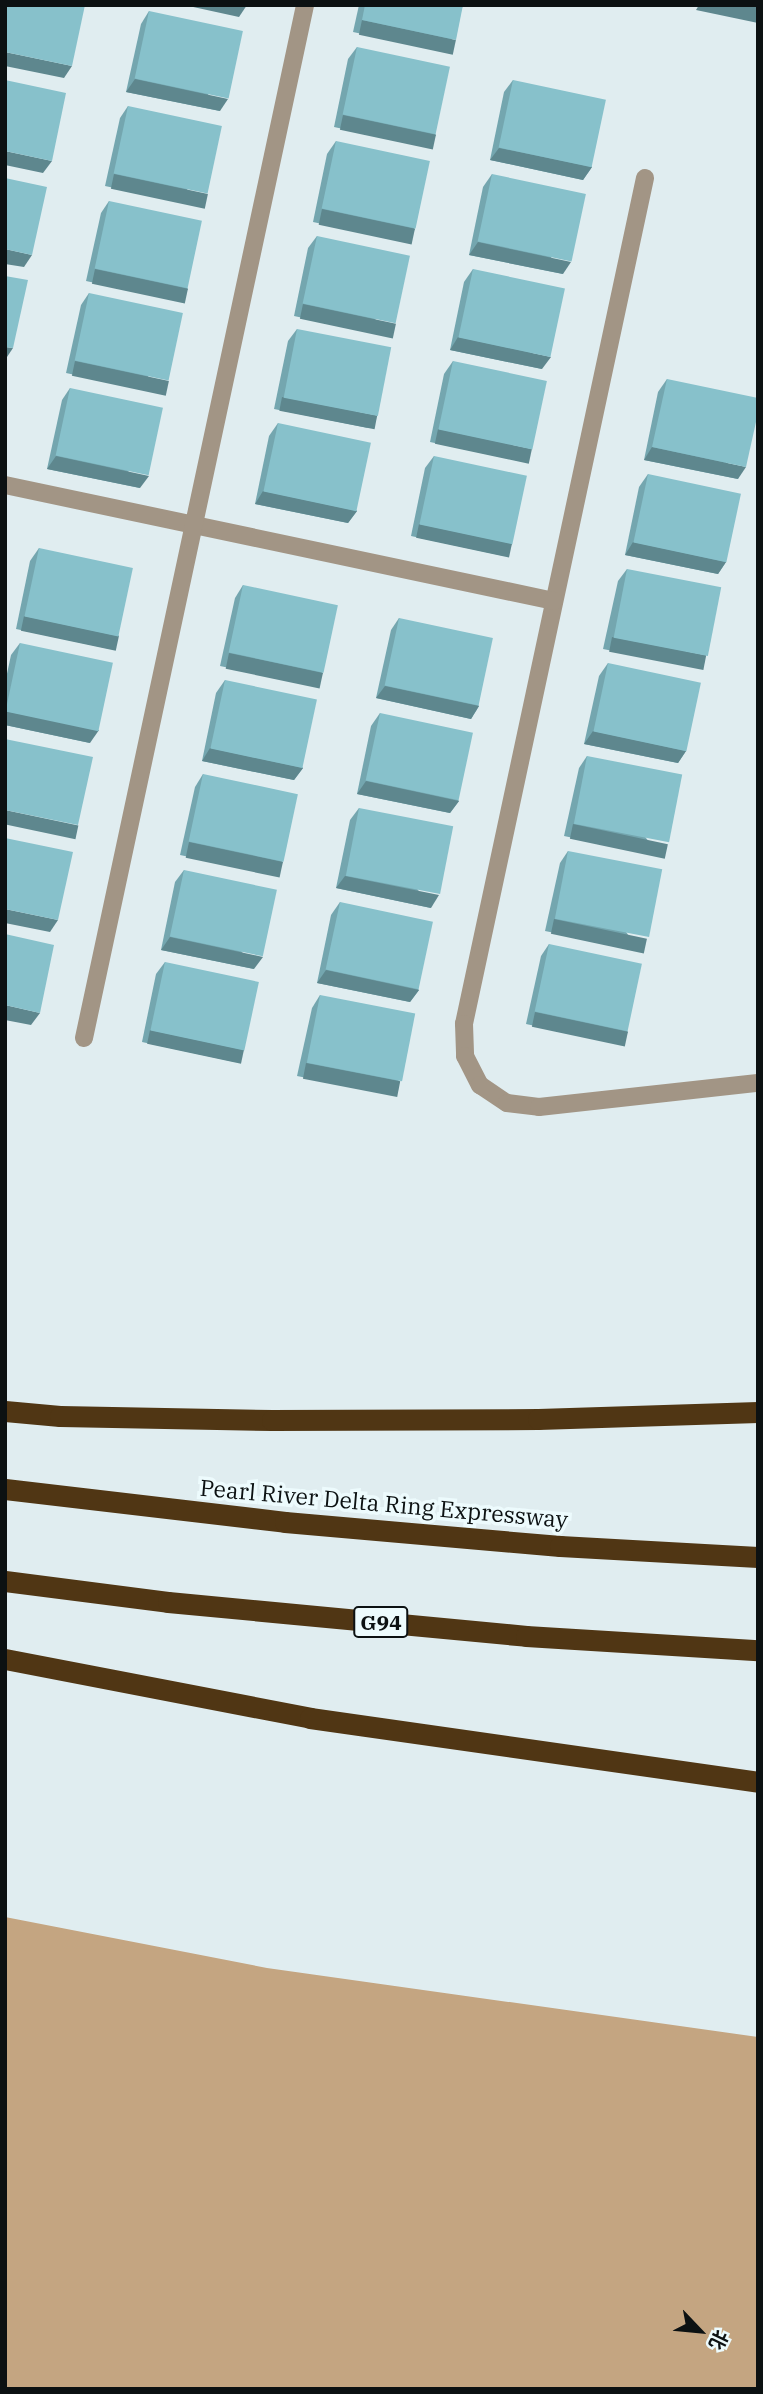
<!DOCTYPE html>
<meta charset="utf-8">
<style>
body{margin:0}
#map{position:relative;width:763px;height:2394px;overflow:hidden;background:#e0edf0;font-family:"IBM Plex Serif","Noto Sans SC",serif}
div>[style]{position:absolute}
.forest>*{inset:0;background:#c4a581}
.service>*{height:18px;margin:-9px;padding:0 9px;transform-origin:9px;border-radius:9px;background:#a29585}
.motorway>*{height:21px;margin:-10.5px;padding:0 10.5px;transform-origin:10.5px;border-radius:10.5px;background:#503614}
.wall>*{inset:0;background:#74a6af}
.shaded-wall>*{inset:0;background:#5e878e;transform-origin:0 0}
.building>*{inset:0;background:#87c1cb;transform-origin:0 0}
span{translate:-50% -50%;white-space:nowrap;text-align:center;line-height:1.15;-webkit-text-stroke:7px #edfbfd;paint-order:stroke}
.shield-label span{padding:2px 5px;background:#edfbfd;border:2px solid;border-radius:5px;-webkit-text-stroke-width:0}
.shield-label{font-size:21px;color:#0c1112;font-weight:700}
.street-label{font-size:23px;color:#0c1112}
.frame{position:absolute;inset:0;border:7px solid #0c1112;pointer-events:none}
.north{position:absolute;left:665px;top:2296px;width:70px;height:70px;-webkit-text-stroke:5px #edfbfd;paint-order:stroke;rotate:116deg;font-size:19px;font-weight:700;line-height:28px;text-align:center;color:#0c1112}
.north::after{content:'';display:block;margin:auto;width:24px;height:32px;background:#0c1112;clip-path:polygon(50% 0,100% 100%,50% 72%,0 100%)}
</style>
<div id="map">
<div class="forest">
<i style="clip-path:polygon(5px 1917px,267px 1968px,758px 2037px,758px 2389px,5px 2389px)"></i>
</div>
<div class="service">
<i style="left:645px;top:178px;width:865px;rotate:102.08deg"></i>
<i style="left:464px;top:1024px;width:32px;rotate:88deg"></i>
<i style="left:465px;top:1056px;width:33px;rotate:63deg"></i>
<i style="left:480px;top:1085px;width:32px;rotate:34deg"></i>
<i style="left:507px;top:1103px;width:32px;rotate:7deg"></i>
<i style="left:539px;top:1107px;width:220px;rotate:-6.3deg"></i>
<i style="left:5px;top:485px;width:561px;rotate:11.93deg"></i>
<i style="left:84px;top:1038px;width:1056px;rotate:-77.92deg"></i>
</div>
<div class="motorway">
<i style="left:5px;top:1411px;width:55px;rotate:5.2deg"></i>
<i style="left:60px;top:1416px;width:212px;rotate:1.1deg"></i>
<i style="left:272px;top:1420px;width:266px;rotate:-0.2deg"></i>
<i style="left:538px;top:1419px;width:220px;rotate:-1.8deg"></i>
<i style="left:5px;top:1489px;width:282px;rotate:6.7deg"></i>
<i style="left:285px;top:1522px;width:276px;rotate:5deg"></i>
<i style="left:560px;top:1546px;width:198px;rotate:3.2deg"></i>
<i style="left:5px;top:1581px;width:164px;rotate:7.3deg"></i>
<i style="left:168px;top:1602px;width:360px;rotate:5.4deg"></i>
<i style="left:526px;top:1636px;width:232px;rotate:3.5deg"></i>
<i style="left:5px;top:1659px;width:311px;rotate:10.9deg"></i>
<i style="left:310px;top:1718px;width:453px;rotate:8.1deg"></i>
</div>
<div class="wall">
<i style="clip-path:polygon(359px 5px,463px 5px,447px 52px,353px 32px)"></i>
<i style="clip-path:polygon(149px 11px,220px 111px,126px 92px,141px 24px)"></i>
<i style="clip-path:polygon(357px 47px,436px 135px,427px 147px,334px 127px,348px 59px)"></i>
<i style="clip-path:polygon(513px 80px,592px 167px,583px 180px,490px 160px,504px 92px)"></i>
<i style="clip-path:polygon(128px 106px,199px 206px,105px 186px,120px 118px)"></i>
<i style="clip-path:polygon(336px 141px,415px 229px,407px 242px,313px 222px,327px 154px)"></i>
<i style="clip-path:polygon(492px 174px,563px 274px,469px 255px,483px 187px)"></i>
<i style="clip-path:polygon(109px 201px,188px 289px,179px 301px,86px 281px,101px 213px)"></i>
<i style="clip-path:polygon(317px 236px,387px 336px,294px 316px,308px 248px)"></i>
<i style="clip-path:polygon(473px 269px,542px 369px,450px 350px,464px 282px)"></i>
<i style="clip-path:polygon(89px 293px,160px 393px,66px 373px,81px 305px)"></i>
<i style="clip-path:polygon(297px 329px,368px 428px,274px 409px,288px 341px)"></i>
<i style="clip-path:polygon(453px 361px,524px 462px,430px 442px,444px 374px)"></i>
<i style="clip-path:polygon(667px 379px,738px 479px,644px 460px,658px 392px)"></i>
<i style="clip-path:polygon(70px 388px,140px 488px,47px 469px,62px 400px)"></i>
<i style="clip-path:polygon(278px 423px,357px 511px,348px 523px,255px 504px,269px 436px)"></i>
<i style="clip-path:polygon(434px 456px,512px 544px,504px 556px,411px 536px,425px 468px)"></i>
<i style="clip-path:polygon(648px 474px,726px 562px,718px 574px,625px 555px,639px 487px)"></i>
<i style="clip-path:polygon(39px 548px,119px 636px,110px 649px,16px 629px,30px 561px)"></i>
<i style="clip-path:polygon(627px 569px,698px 668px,603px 649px,618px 581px)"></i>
<i style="clip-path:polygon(243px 585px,323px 673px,315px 686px,220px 666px,235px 598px)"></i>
<i style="clip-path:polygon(399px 618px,479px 706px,471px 719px,376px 698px,391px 630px)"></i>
<i style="clip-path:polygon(20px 643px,90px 743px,5px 725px,5px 683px,11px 655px)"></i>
<i style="clip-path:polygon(608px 663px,686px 751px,678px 763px,584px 744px,599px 676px)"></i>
<i style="clip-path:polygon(225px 680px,303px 768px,294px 780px,202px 761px,216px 693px)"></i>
<i style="clip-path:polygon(380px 713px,459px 801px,450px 813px,357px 794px,371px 726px)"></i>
<i style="clip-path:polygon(587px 756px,659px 856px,564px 836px,579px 768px)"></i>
<i style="clip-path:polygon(203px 774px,283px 862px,275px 875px,180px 855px,195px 787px)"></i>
<i style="clip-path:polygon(359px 808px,431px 908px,336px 888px,350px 820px)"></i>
<i style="clip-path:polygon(568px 851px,639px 950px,545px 931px,560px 863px)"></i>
<i style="clip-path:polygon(184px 870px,254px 969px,161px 950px,175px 882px)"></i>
<i style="clip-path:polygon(340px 902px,419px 990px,410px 1002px,317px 983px,331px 915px)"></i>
<i style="clip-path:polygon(549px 944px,628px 1032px,619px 1044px,526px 1024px,541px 956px)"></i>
<i style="clip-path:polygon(165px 962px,244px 1050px,235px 1062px,142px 1042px,156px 974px)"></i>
<i style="clip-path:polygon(320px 995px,400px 1082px,392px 1095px,297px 1076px,312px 1008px)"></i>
</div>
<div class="shaded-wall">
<i style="clip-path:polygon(184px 5px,247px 5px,239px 17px)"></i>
<i style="clip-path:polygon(699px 5px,758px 5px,758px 23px,696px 10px)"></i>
<i style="left:362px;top:20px;width:96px;height:15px;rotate:12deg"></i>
<i style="clip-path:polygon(5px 52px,72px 66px,64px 78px,5px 66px)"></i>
<i style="clip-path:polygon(135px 79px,228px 99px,220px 111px,126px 92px)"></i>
<i style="left:343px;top:115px;width:95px;height:15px;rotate:12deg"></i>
<i style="clip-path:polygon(499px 148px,592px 167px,583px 180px,490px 160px)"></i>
<i style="clip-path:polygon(5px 151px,52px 161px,43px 173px,5px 165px)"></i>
<i style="left:114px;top:174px;width:96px;height:15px;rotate:12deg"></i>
<i style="left:322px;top:209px;width:95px;height:16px;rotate:12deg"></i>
<i style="clip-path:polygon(478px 242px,571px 262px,563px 274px,469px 255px)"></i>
<i style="clip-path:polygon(5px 249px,32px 255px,24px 267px,5px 264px)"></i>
<i style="left:95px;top:269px;width:95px;height:15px;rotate:12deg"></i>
<i style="left:303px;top:304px;width:95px;height:15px;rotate:12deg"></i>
<i style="clip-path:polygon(458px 337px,551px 357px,542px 369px,450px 350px)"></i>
<i style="clip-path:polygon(5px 347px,13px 348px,5px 360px)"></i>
<i style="left:75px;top:361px;width:96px;height:15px;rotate:12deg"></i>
<i style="left:282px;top:397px;width:97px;height:14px;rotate:11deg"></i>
<i style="left:438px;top:429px;width:96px;height:15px;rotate:12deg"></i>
<i style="clip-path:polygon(652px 447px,746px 467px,738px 479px,644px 460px)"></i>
<i style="clip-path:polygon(56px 456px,149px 476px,140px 488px,47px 469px)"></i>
<i style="clip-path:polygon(263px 491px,357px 511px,348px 523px,255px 504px)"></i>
<i style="left:419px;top:524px;width:95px;height:14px;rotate:12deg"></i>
<i style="clip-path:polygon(633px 542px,726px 562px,718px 574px,625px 555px)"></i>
<i style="left:24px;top:616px;width:97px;height:15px;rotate:12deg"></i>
<i style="left:612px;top:637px;width:96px;height:15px;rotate:11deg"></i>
<i style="left:229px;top:653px;width:96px;height:16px;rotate:12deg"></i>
<i style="clip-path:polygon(385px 686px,479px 706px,471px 719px,376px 698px)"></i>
<i style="clip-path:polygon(5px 711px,99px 730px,90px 743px,5px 725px)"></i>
<i style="clip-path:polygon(593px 731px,686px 751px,678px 763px,584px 744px)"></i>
<i style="clip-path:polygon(210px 748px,303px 768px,294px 780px,202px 761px)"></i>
<i style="clip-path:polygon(366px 781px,459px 801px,450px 813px,357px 794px)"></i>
<i style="left:5px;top:810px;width:75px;height:14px;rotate:12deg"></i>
<i style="left:573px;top:824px;width:97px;height:15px;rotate:12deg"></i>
<i style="left:189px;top:842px;width:96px;height:16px;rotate:12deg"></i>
<i style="clip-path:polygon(345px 876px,439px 895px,431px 908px,336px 888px)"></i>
<i style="clip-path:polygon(5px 909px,58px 920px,50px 932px,5px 923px)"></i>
<i style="left:554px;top:919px;width:95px;height:15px;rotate:12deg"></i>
<i style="clip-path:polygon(170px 937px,263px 957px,254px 969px,161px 950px)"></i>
<i style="clip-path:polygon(326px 970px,419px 990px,410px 1002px,317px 983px)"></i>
<i style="clip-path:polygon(5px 1005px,40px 1013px,31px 1025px,5px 1020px)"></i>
<i style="left:535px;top:1012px;width:95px;height:15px;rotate:12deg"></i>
<i style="left:150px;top:1030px;width:96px;height:14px;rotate:12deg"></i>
<i style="left:306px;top:1063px;width:96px;height:16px;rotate:11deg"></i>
</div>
<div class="building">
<i style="clip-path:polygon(5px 5px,85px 5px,72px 66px,5px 52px)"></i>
<i style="clip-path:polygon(365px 5px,463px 5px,456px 40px,362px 20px)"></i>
<i style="left:149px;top:11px;width:96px;height:69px;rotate:12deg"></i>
<i style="left:357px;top:47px;width:95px;height:69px;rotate:12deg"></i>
<i style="clip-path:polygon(5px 80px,66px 93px,52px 161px,5px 151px)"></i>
<i style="left:513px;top:80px;width:95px;height:69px;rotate:12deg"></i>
<i style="left:128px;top:106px;width:96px;height:69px;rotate:12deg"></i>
<i style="left:336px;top:141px;width:96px;height:69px;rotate:12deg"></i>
<i style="left:492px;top:174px;width:96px;height:69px;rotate:12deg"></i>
<i style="clip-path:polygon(5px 178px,47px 187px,32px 255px,5px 249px)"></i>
<i style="left:109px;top:201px;width:95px;height:69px;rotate:12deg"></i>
<i style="left:317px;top:236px;width:95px;height:69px;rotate:12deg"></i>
<i style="left:473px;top:269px;width:94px;height:70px;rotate:12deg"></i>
<i style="clip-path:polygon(5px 276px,28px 280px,13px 348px,5px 347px)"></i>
<i style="left:89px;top:293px;width:96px;height:69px;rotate:12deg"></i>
<i style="left:297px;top:329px;width:96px;height:70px;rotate:11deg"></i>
<i style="left:453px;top:361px;width:96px;height:70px;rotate:12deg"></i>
<i style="clip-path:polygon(667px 379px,758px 398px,758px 413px,746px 467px,652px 447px)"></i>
<i style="left:70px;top:388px;width:95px;height:69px;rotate:12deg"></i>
<i style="left:278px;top:423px;width:95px;height:70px;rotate:12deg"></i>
<i style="left:434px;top:456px;width:95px;height:70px;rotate:12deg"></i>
<i style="left:648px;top:474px;width:95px;height:70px;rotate:12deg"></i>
<i style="left:39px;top:548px;width:96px;height:70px;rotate:12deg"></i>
<i style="left:627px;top:569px;width:96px;height:70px;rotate:11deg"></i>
<i style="left:243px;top:585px;width:97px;height:69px;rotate:12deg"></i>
<i style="left:399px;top:618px;width:96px;height:69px;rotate:12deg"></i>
<i style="left:20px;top:643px;width:95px;height:70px;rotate:12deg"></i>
<i style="left:608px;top:663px;width:95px;height:70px;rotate:12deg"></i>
<i style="left:225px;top:680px;width:94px;height:70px;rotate:12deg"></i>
<i style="left:380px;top:713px;width:95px;height:69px;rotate:12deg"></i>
<i style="clip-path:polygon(5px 739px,93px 757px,78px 825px,5px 810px)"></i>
<i style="left:587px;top:756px;width:97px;height:69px;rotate:11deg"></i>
<i style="left:203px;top:774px;width:97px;height:69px;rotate:12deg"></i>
<i style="left:359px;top:808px;width:96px;height:69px;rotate:11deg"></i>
<i style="clip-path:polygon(5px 838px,73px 852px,58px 920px,5px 909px)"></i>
<i style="left:568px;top:851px;width:96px;height:69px;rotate:11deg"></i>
<i style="left:184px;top:870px;width:95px;height:68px;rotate:12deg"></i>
<i style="left:340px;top:902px;width:95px;height:69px;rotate:12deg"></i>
<i style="clip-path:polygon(5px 934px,54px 945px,40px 1013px,5px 1005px)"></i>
<i style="left:549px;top:944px;width:95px;height:69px;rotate:12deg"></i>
<i style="left:165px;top:962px;width:96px;height:70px;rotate:12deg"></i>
<i style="left:320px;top:995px;width:97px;height:69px;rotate:11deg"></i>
</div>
<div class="shield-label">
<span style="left:381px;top:1622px">G94</span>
</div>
<div class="street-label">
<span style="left:384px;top:1503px;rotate:5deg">Pearl River Delta Ring Expressway</span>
</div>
<div class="frame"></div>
<div class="north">北</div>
</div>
